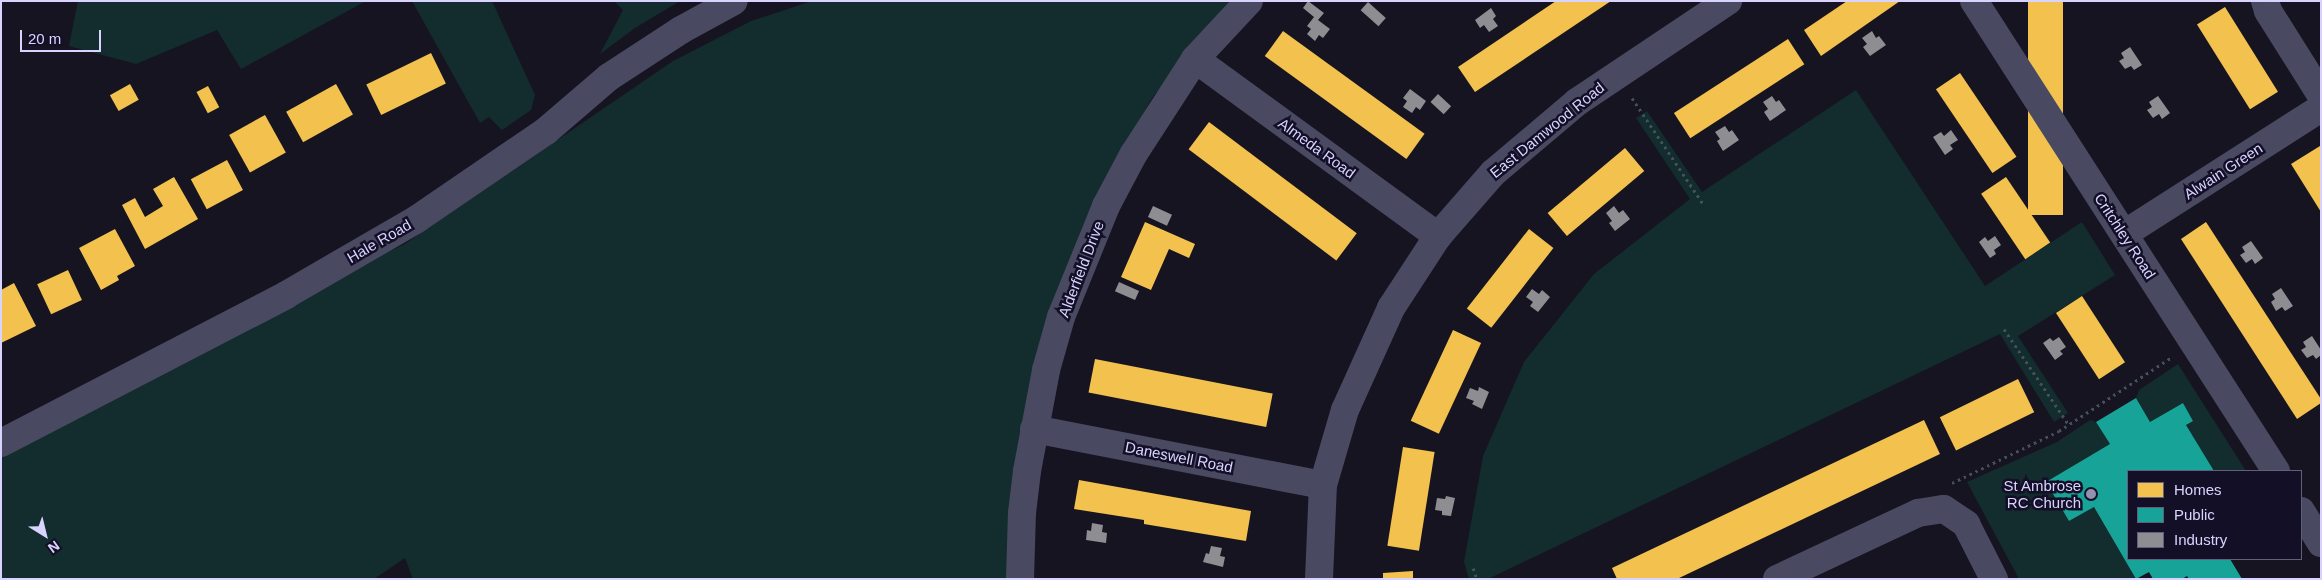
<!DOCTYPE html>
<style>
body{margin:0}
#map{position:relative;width:2322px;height:580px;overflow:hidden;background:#161421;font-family:Helvetica,sans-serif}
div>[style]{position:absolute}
.green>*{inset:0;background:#132c2d}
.homes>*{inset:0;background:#f2c14e;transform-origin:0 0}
.public>*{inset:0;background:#17a398}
.industry>*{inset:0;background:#8d8d92;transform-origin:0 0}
.path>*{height:3px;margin-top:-1.5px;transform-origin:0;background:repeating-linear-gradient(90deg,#44505f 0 2.5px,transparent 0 6.5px)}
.minor>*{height:28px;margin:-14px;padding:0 14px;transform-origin:14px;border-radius:14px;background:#4a4962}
.dots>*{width:14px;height:14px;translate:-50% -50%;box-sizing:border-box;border:2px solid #130f26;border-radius:50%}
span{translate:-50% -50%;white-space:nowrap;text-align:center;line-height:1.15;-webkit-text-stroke:5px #130f26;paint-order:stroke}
.street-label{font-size:15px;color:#d9d4ff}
.poi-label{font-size:15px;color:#d9d4ff}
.right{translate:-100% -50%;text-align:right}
.frame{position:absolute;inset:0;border:2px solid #d9d4ff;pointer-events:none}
.legend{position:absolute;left:2127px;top:470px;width:175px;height:90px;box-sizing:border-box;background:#130f26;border:1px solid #625e7d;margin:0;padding:6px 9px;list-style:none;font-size:15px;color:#d9d4ff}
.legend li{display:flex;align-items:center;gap:10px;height:25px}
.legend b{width:25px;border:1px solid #625e7d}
.north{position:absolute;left:20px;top:510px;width:50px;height:50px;-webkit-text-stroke:4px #130f26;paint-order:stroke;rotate:144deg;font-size:14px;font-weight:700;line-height:20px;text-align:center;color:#d9d4ff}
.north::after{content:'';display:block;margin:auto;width:18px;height:22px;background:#d9d4ff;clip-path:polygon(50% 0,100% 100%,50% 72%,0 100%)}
.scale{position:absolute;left:20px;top:30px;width:81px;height:22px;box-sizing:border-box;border:2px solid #d9d4ff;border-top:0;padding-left:6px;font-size:15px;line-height:18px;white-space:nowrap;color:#d9d4ff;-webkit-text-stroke:4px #130f26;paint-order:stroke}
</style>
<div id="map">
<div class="green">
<i style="clip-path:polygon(78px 1px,366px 1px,241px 69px,217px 30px,136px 64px,69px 46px)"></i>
<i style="clip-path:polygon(412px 1px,492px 1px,535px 95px,531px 110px,502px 130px,489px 117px,480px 123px)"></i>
<i style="clip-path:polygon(614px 1px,680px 1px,635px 28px,600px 54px,623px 10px)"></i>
<i style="clip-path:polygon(812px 1px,1230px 1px,1152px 98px,1083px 225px,1038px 353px,1010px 579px,413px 579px,405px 558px,374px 579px,1px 579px,1px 457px,265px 308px,405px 244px,673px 61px,751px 21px)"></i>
<i style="clip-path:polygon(1856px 90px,1985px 286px,2082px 222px,2115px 275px,2018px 336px,2068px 413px,2054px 422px,2000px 334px,1488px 579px,1469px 579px,1464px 562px,1483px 456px,1524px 362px,1594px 274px,1690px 199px,1636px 118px,1647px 111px,1702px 192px)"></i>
<i style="clip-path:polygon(2178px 364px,2246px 471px,2214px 471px,2186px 425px,2193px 421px,2183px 403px,2150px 422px,2136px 398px,2139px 390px)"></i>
<i style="clip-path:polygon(2090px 420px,2096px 422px,2110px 444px,2047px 482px,2069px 521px,2094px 507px,2136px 579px,2019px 579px,1967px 482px,2057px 442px)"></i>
</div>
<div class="homes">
<i style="clip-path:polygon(1556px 1px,1611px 1px,1475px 92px,1458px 67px)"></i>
<i style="clip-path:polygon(1847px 1px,1900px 1px,1821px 56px,1804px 30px)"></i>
<i style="left:2028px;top:1px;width:35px;height:214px"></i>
<i style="left:2225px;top:7px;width:100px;height:33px;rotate:58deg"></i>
<i style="left:1283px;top:31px;width:175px;height:31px;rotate:36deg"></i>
<i style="left:1788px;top:39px;width:30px;height:136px;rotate:57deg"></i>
<i style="left:431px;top:53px;width:34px;height:72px;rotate:64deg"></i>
<i style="left:1960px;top:73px;width:101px;height:29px;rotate:56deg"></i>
<i style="left:130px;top:84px;width:18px;height:23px;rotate:61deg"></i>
<i style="left:336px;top:84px;width:35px;height:57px;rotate:61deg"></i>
<i style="left:208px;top:86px;width:24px;height:13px;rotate:62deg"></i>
<i style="left:265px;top:115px;width:43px;height:41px;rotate:61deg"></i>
<i style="left:1209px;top:122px;width:185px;height:34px;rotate:37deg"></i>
<i style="clip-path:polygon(2320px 146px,2321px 148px,2321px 212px,2291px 164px)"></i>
<i style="left:1625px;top:148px;width:30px;height:101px;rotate:50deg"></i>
<i style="left:227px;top:160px;width:34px;height:41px;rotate:62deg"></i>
<i style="clip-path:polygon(174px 177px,198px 219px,145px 249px,122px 205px,135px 198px,145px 217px,163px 206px,153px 189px)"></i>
<i style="left:2006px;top:177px;width:79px;height:30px;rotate:56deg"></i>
<i style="clip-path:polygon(1145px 222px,1195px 244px,1189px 258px,1169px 249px,1151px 290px,1121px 277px)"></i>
<i style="clip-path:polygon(2206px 222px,2321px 399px,2321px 403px,2297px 419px,2181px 239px)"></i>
<i style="clip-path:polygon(115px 229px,135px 266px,117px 276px,119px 280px,101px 290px,79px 248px)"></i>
<i style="left:1529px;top:229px;width:31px;height:101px;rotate:38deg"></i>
<i style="left:68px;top:270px;width:33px;height:34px;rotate:65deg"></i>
<i style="clip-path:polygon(14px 283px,36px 326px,1px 343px,1px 290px)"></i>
<i style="left:2082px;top:296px;width:79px;height:31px;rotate:57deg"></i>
<i style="left:1453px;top:330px;width:31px;height:100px;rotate:25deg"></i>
<i style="left:1095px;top:359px;width:181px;height:34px;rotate:11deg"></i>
<i style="left:2018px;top:379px;width:37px;height:87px;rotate:64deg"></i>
<i style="clip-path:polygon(1924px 420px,1940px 454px,1677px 579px,1617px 579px,1612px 568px)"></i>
<i style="left:1403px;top:447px;width:32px;height:100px;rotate:9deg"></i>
<i style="clip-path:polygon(1079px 480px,1251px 511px,1246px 541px,1144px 524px,1144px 520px,1074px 509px)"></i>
<i style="clip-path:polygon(1413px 571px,1413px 579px,1383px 579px,1383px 573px)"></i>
</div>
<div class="public">
<i style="clip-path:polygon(2136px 398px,2150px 422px,2183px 403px,2193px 421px,2186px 425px,2214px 471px,2128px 471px,2128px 559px,2230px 559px,2242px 579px,2189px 579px,2187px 576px,2182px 579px,2153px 579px,2149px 572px,2136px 579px,2094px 507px,2069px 521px,2046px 482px,2110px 444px,2096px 422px)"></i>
</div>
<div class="industry">
<i style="clip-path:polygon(1308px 1px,1324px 13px,1318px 20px,1330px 29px,1323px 38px,1319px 35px,1315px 41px,1307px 34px,1311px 29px,1307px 26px,1314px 17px,1303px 8px)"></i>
<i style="left:1368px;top:2px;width:24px;height:11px;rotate:42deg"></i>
<i style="clip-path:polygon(1491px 8px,1496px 16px,1493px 19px,1498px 26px,1489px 32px,1484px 25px,1480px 28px,1475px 20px)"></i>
<i style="clip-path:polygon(1872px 31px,1876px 38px,1879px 36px,1886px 45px,1870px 56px,1863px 47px,1867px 44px,1862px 38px)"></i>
<i style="clip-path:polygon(2130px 47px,2142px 65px,2134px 70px,2131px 66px,2125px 69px,2119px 61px,2124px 58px,2121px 53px)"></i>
<i style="clip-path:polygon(1410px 89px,1426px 101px,1420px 110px,1416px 107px,1412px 113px,1403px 107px,1407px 101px,1403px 98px)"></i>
<i style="left:1438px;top:94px;width:18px;height:11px;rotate:43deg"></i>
<i style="clip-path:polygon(1772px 96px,1776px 102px,1779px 100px,1786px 110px,1770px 121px,1764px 112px,1768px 109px,1763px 102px)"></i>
<i style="clip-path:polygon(2158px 96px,2170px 113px,2162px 119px,2159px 114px,2153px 118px,2147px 110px,2152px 107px,2149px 102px)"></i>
<i style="clip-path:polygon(1725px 126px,1729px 132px,1732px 130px,1739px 140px,1723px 151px,1717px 141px,1720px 139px,1715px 132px)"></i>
<i style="clip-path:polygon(1951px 130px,1958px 140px,1950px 145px,1953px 149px,1945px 155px,1933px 137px,1941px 132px,1944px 136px)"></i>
<i style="left:1153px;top:206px;width:21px;height:12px;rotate:25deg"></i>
<i style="clip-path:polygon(1614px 206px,1619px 213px,1623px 210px,1630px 219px,1615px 231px,1609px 223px,1612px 221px,1606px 213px)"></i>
<i style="clip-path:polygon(1995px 236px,2001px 245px,1994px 250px,1996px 254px,1990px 258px,1979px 242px,1985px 237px,1988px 241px)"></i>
<i style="clip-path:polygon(2251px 241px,2263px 258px,2255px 264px,2252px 259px,2246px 263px,2240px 255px,2245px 252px,2242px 247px)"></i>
<i style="left:1119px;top:282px;width:22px;height:10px;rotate:24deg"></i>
<i style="clip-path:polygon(2281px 288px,2293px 306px,2285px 311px,2282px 307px,2276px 311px,2271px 302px,2275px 299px,2272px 294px)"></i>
<i style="clip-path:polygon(1532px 289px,1539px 294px,1542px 290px,1550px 297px,1538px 312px,1530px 306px,1533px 302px,1526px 297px)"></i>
<i style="clip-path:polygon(2312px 336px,2321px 350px,2321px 355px,2316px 359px,2313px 355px,2307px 358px,2301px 350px,2306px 347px,2303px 342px)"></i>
<i style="clip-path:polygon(2059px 337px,2066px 347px,2060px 351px,2063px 354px,2055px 360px,2043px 343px,2050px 338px,2053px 341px)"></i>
<i style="clip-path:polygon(1479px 387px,1489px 392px,1482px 409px,1472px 404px,1474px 401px,1466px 398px,1470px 388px,1478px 391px)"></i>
<i style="clip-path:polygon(1446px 496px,1455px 498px,1451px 516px,1442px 515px,1442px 511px,1435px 510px,1437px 498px,1445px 499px)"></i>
<i style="clip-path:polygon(1092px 523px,1103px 525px,1102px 532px,1107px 533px,1106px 543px,1086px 540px,1087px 530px,1091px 531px)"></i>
<i style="clip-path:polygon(1211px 546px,1222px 548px,1220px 556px,1225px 557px,1223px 567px,1203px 562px,1206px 553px,1209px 554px)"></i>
</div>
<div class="path">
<i style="left:1632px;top:98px;width:129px;rotate:56.1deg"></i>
<i style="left:2004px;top:329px;width:116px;rotate:55.9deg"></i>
<i style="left:1952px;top:483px;width:119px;rotate:-25.9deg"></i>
<i style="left:2059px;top:431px;width:135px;rotate:-33.2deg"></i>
<i style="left:1473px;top:568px;width:12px;rotate:70deg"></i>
</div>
<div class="minor">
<i style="left:1974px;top:1px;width:559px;rotate:57.28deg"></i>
<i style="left:2265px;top:1px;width:10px;rotate:73deg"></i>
<i style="left:2268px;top:11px;width:99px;rotate:57.8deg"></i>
<i style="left:1195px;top:59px;width:301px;rotate:36.1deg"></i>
<i style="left:2124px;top:234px;width:234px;rotate:-32.6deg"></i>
<i style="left:1034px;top:429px;width:294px;rotate:11deg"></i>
<i style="left:1px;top:443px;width:321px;rotate:-27.4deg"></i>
<i style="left:286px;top:295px;width:151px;rotate:-30.1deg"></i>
<i style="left:417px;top:219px;width:156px;rotate:-34.3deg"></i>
<i style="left:546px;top:131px;width:83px;rotate:-40.6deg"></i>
<i style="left:609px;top:77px;width:86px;rotate:-33.1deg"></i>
<i style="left:681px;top:30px;width:60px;rotate:-28.7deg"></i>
<i style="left:2301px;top:511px;width:38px;rotate:58deg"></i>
<i style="left:1020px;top:579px;width:66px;rotate:-88.3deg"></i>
<i style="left:1022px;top:513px;width:42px;rotate:-83.2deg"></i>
<i style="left:1027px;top:471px;width:103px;rotate:-79.3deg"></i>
<i style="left:1046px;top:370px;width:55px;rotate:-74.2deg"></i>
<i style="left:1061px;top:317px;width:120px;rotate:-67.9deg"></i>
<i style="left:1106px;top:206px;width:58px;rotate:-62.1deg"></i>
<i style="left:1133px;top:155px;width:114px;rotate:-57.1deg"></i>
<i style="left:1195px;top:59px;width:79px;rotate:-47deg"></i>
<i style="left:1319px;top:579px;width:94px;rotate:-87.6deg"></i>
<i style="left:1323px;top:485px;width:78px;rotate:-73.7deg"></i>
<i style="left:1345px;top:410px;width:112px;rotate:-65.7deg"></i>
<i style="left:1391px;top:308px;width:86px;rotate:-56.9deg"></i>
<i style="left:1438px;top:236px;width:84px;rotate:-48.9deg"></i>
<i style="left:1493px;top:173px;width:110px;rotate:-40.2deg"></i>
<i style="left:1577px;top:102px;width:182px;rotate:-33.8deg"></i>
<i style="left:1777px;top:579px;width:156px;rotate:-25.1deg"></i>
<i style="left:1918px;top:513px;width:26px;rotate:-9deg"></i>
<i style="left:1944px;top:509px;width:27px;rotate:34deg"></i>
<i style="left:1966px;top:524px;width:62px;rotate:63deg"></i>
</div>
<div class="dots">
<i style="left:2091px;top:494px;background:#9591b1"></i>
</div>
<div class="street-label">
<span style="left:1547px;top:130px;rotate:-39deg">East Damwood Road</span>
<span style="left:1317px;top:148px;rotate:36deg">Almeda Road</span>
<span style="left:2223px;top:171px;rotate:-33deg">Alwain Green</span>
<span style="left:2125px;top:236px;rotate:57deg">Critchley Road</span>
<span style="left:379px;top:241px;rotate:-30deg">Hale Road</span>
<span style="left:1081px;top:269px;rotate:-69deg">Alderfield Drive</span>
<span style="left:1179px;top:457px;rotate:11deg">Daneswell Road</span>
</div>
<div class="poi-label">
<span class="right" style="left:2081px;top:494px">St Ambrose<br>RC Church</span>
</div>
<div class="frame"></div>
<ul class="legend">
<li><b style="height:14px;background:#f2c14e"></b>Homes</li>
<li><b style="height:14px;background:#17a398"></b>Public</li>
<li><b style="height:14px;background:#8d8d92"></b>Industry</li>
</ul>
<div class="north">N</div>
<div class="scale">20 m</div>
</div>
